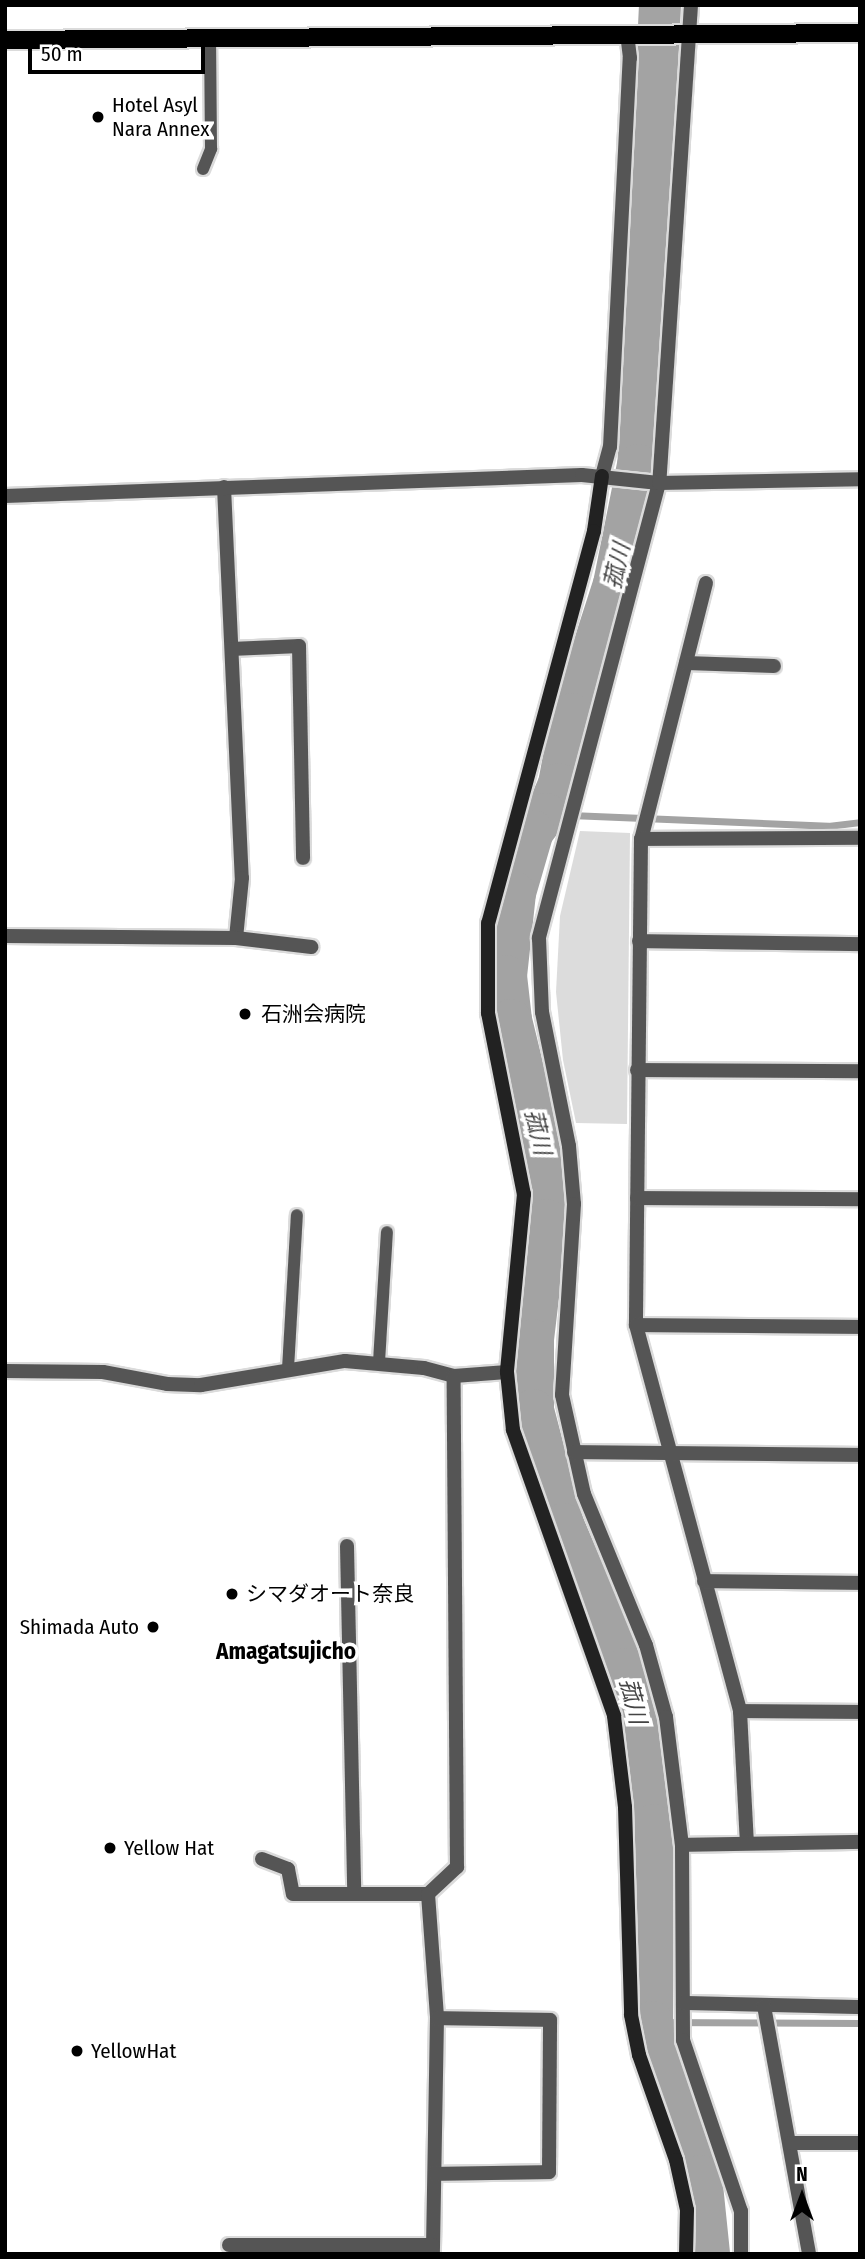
<!DOCTYPE html>
<meta charset="utf-8">
<style>
body{margin:0}
#map{position:relative;width:865px;height:2259px;overflow:hidden;background:#fff;font-family:"Fira Sans Condensed","Noto Sans JP",sans-serif}
div>[style]{position:absolute}
.green>*{inset:0;background:#dcdcdc}
.stream>*{height:7px;margin:-3.5px;padding:0 3.5px;transform-origin:3.5px;border-radius:3.5px;background:#a3a3a3}
.river>*{height:42px;margin:-21px;padding:0 21px;transform-origin:21px;border-radius:21px;background:#a3a3a3}
.roads{filter:drop-shadow(2px 0 #dbdbdb) drop-shadow(-2px 0 #dbdbdb) drop-shadow(0 2px #dbdbdb) drop-shadow(0 -2px #dbdbdb)}
.lane>*{height:12px;margin:-6px;padding:0 6px;transform-origin:6px;border-radius:6px;background:#555}
.street>*{height:14px;margin:-7px;padding:0 7px;transform-origin:7px;border-radius:7px;background:#555}
.secondary>*{height:14px;margin:-7px;padding:0 7px;transform-origin:7px;border-radius:7px;background:#222}
.primary>*{height:18px;margin:-9px;padding:0 9px;transform-origin:9px;border-radius:9px;background:#000}
.dots>*{width:19px;height:19px;translate:-50% -50%;box-sizing:border-box;border:4px solid #fff;border-radius:50%}
span{translate:-50% -50%;white-space:nowrap;text-align:center;line-height:1.15;-webkit-text-stroke:7px #fff;paint-order:stroke}
.poi-label{font-size:21px;color:#000}
.left{translate:0 -50%;text-align:left}
.right{translate:-100% -50%;text-align:right}
.water-label{font-size:23px;color:#444;font-style:italic}
.neighbourhood-label{font-size:23px;color:#000;font-weight:700}
.frame{position:absolute;inset:0;border:7px solid #000;pointer-events:none}
.north{position:absolute;left:767px;top:2161px;width:70px;height:70px;-webkit-text-stroke:5px #fff;paint-order:stroke;rotate:0deg;font-size:19px;font-weight:700;line-height:28px;text-align:center;color:#000}
.north::after{content:'';display:block;margin:auto;width:24px;height:32px;background:#000;clip-path:polygon(50% 0,100% 100%,50% 72%,0 100%)}
.scale{position:absolute;left:28px;top:42px;width:177px;height:32px;box-sizing:border-box;border:4px solid #000;border-top:0;padding-left:9px;font-size:21px;line-height:24px;white-space:nowrap;color:#000;-webkit-text-stroke:5px #fff;paint-order:stroke}
</style>
<div id="map">
<div class="green">
<i style="clip-path:polygon(580px 831px,630px 833px,627px 1124px,576px 1123px,563px 1060px,556px 992px,560px 916px)"></i>
</div>
<div class="stream">
<i style="left:546px;top:814px;width:282px;rotate:2.4deg"></i>
<i style="left:828px;top:826px;width:32px;rotate:-7deg"></i>
<i style="left:652px;top:2022px;width:208px;rotate:0.3deg"></i>
</div>
<div class="river">
<i style="left:660px;top:5px;width:461px;rotate:92.7deg"></i>
<i style="left:638px;top:465px;width:121px;rotate:101.4deg"></i>
<i style="left:614px;top:584px;width:137px;rotate:107.9deg"></i>
<i style="left:572px;top:714px;width:71px;rotate:100.5deg"></i>
<i style="left:559px;top:784px;width:33px;rotate:113deg"></i>
<i style="left:546px;top:814px;width:21px;rotate:127deg"></i>
<i style="left:533px;top:831px;width:65px;rotate:106.2deg"></i>
<i style="left:515px;top:893px;width:83px;rotate:96.2deg"></i>
<i style="left:506px;top:976px;width:44px;rotate:83.5deg"></i>
<i style="left:511px;top:1020px;width:148px;rotate:76.3deg"></i>
<i style="left:546px;top:1164px;width:56px;rotate:89deg"></i>
<i style="left:547px;top:1220px;width:121px;rotate:96.7deg"></i>
<i style="left:533px;top:1340px;width:70px;rotate:90deg"></i>
<i style="left:533px;top:1410px;width:118px;rotate:75.3deg"></i>
<i style="left:563px;top:1524px;width:158px;rotate:66.8deg"></i>
<i style="left:625px;top:1669px;width:66px;rotate:76deg"></i>
<i style="left:641px;top:1733px;width:93px;rotate:82.6deg"></i>
<i style="left:653px;top:1825px;width:197px;rotate:90.3deg"></i>
<i style="left:652px;top:2022px;width:162px;rotate:72.3deg"></i>
<i style="left:701px;top:2176px;width:78px;rotate:84.1deg"></i>
</div>
<div class="roads">
<div class="lane">
<i style="left:203px;top:169px;width:22px;rotate:-68deg"></i>
<i style="left:211px;top:149px;width:111px;rotate:-90.5deg"></i>
<i style="left:379px;top:1362px;width:130px;rotate:-86.5deg"></i>
<i style="left:288px;top:1369px;width:154px;rotate:-86.7deg"></i>
</div>
<div class="street">
<i style="left:691px;top:5px;width:479px;rotate:93.8deg"></i>
<i style="left:659px;top:483px;width:471px;rotate:104.8deg"></i>
<i style="left:539px;top:938px;width:74px;rotate:87.7deg"></i>
<i style="left:542px;top:1012px;width:137px;rotate:78.6deg"></i>
<i style="left:569px;top:1146px;width:58px;rotate:85.1deg"></i>
<i style="left:574px;top:1204px;width:191px;rotate:93.6deg"></i>
<i style="left:562px;top:1395px;width:101px;rotate:77.5deg"></i>
<i style="left:584px;top:1494px;width:163px;rotate:67.7deg"></i>
<i style="left:646px;top:1645px;width:75px;rotate:74.5deg"></i>
<i style="left:666px;top:1717px;width:129px;rotate:82.9deg"></i>
<i style="left:682px;top:1845px;width:195px;rotate:89.7deg"></i>
<i style="left:683px;top:2040px;width:181px;rotate:71.3deg"></i>
<i style="left:741px;top:2211px;width:43px;rotate:90deg"></i>
<i style="left:602px;top:476px;width:30px;rotate:-75deg"></i>
<i style="left:610px;top:447px;width:390px;rotate:-87.1deg"></i>
<i style="left:630px;top:58px;width:24px;rotate:-97deg"></i>
<i style="left:224px;top:487px;width:391px;rotate:87.4deg"></i>
<i style="left:242px;top:878px;width:60px;rotate:95.7deg"></i>
<i style="left:5px;top:496px;width:577px;rotate:-2.08deg"></i>
<i style="left:582px;top:475px;width:77px;rotate:5.9deg"></i>
<i style="left:659px;top:483px;width:201px;rotate:-1.1deg"></i>
<i style="left:706px;top:583px;width:264px;rotate:104.2deg"></i>
<i style="left:641px;top:839px;width:486px;rotate:90.6deg"></i>
<i style="left:636px;top:1325px;width:400px;rotate:74.9deg"></i>
<i style="left:740px;top:1711px;width:132px;rotate:87deg"></i>
<i style="left:232px;top:649px;width:67px;rotate:-2.6deg"></i>
<i style="left:299px;top:646px;width:212px;rotate:88.9deg"></i>
<i style="left:686px;top:663px;width:88px;rotate:2deg"></i>
<i style="left:641px;top:839px;width:219px;rotate:-0.3deg"></i>
<i style="left:5px;top:936px;width:231px;rotate:0.5deg"></i>
<i style="left:236px;top:938px;width:76px;rotate:6.8deg"></i>
<i style="left:639px;top:941px;width:221px;rotate:0.8deg"></i>
<i style="left:637px;top:1070px;width:223px;rotate:0.3deg"></i>
<i style="left:637px;top:1198px;width:223px;rotate:0.3deg"></i>
<i style="left:636px;top:1325px;width:224px;rotate:0.5deg"></i>
<i style="left:5px;top:1371px;width:98px;rotate:0.6deg"></i>
<i style="left:103px;top:1372px;width:65px;rotate:10.6deg"></i>
<i style="left:167px;top:1384px;width:34px;rotate:2deg"></i>
<i style="left:201px;top:1385px;width:146px;rotate:-9.5deg"></i>
<i style="left:345px;top:1361px;width:79px;rotate:5.1deg"></i>
<i style="left:424px;top:1368px;width:31px;rotate:15deg"></i>
<i style="left:454px;top:1376px;width:53px;rotate:-4.3deg"></i>
<i style="left:574px;top:1452px;width:286px;rotate:0.6deg"></i>
<i style="left:347px;top:1546px;width:346px;rotate:88.8deg"></i>
<i style="left:704px;top:1581px;width:156px;rotate:0.7deg"></i>
<i style="left:740px;top:1711px;width:120px;rotate:0.5deg"></i>
<i style="left:682px;top:1845px;width:178px;rotate:-1deg"></i>
<i style="left:262px;top:1859px;width:28px;rotate:21deg"></i>
<i style="left:288px;top:1869px;width:25px;rotate:79deg"></i>
<i style="left:293px;top:1894px;width:135px"></i>
<i style="left:428px;top:1894px;width:40px;rotate:-43deg"></i>
<i style="left:457px;top:1867px;width:491px;rotate:-90.4deg"></i>
<i style="left:428px;top:1894px;width:124px;rotate:85.8deg"></i>
<i style="left:437px;top:2018px;width:236px;rotate:91deg"></i>
<i style="left:683px;top:2003px;width:177px;rotate:1.3deg"></i>
<i style="left:764px;top:2006px;width:252px;rotate:79.7deg"></i>
<i style="left:791px;top:2143px;width:69px"></i>
<i style="left:435px;top:2174px;width:114px;rotate:-1deg"></i>
<i style="left:549px;top:2172px;width:152px;rotate:-89.6deg"></i>
<i style="left:550px;top:2020px;width:113px;rotate:-179deg"></i>
<i style="left:229px;top:2245px;width:204px"></i>
</div>
<div class="secondary">
<i style="left:602px;top:476px;width:56px;rotate:98.3deg"></i>
<i style="left:594px;top:531px;width:406px;rotate:105.1deg"></i>
<i style="left:488px;top:923px;width:90px;rotate:90deg"></i>
<i style="left:488px;top:1013px;width:185px;rotate:78.8deg"></i>
<i style="left:524px;top:1194px;width:179px;rotate:95.5deg"></i>
<i style="left:507px;top:1372px;width:58px;rotate:84.1deg"></i>
<i style="left:513px;top:1430px;width:303px;rotate:70.5deg"></i>
<i style="left:614px;top:1716px;width:92px;rotate:83.1deg"></i>
<i style="left:625px;top:1807px;width:208px;rotate:88.3deg"></i>
<i style="left:631px;top:2015px;width:41px;rotate:78.7deg"></i>
<i style="left:639px;top:2055px;width:111px;rotate:70.6deg"></i>
<i style="left:676px;top:2160px;width:51px;rotate:77.6deg"></i>
<i style="left:687px;top:2210px;width:44px;rotate:91.3deg"></i>
</div>
<div class="primary">
<i style="left:5px;top:40px;width:855px;rotate:-0.47deg"></i>
</div>
</div>
<div class="dots">
<i style="left:98px;top:117px;background:#000"></i>
<i style="left:245px;top:1014px;background:#000"></i>
<i style="left:232px;top:1594px;background:#000"></i>
<i style="left:153px;top:1627px;background:#000"></i>
<i style="left:110px;top:1848px;background:#000"></i>
<i style="left:77px;top:2051px;background:#000"></i>
</div>
<div class="poi-label">
<span class="left" style="left:112px;top:117px">Hotel Asyl<br>Nara Annex</span>
<span class="left" style="left:261px;top:1014px">石洲会病院</span>
<span class="left" style="left:246px;top:1594px">シマダオート奈良</span>
<span class="right" style="left:139px;top:1627px">Shimada Auto</span>
<span class="left" style="left:124px;top:1848px">Yellow Hat</span>
<span class="left" style="left:91px;top:2051px">YellowHat</span>
</div>
<div class="water-label">
<span style="left:617px;top:566px;rotate:-77deg">菰川</span>
<span style="left:538px;top:1132px;rotate:77deg">菰川</span>
<span style="left:633px;top:1701px;rotate:76deg">菰川</span>
</div>
<div class="neighbourhood-label">
<span style="left:286px;top:1651px">Amagatsujicho</span>
</div>
<div class="frame"></div>
<div class="north">N</div>
<div class="scale">50 m</div>
</div>
